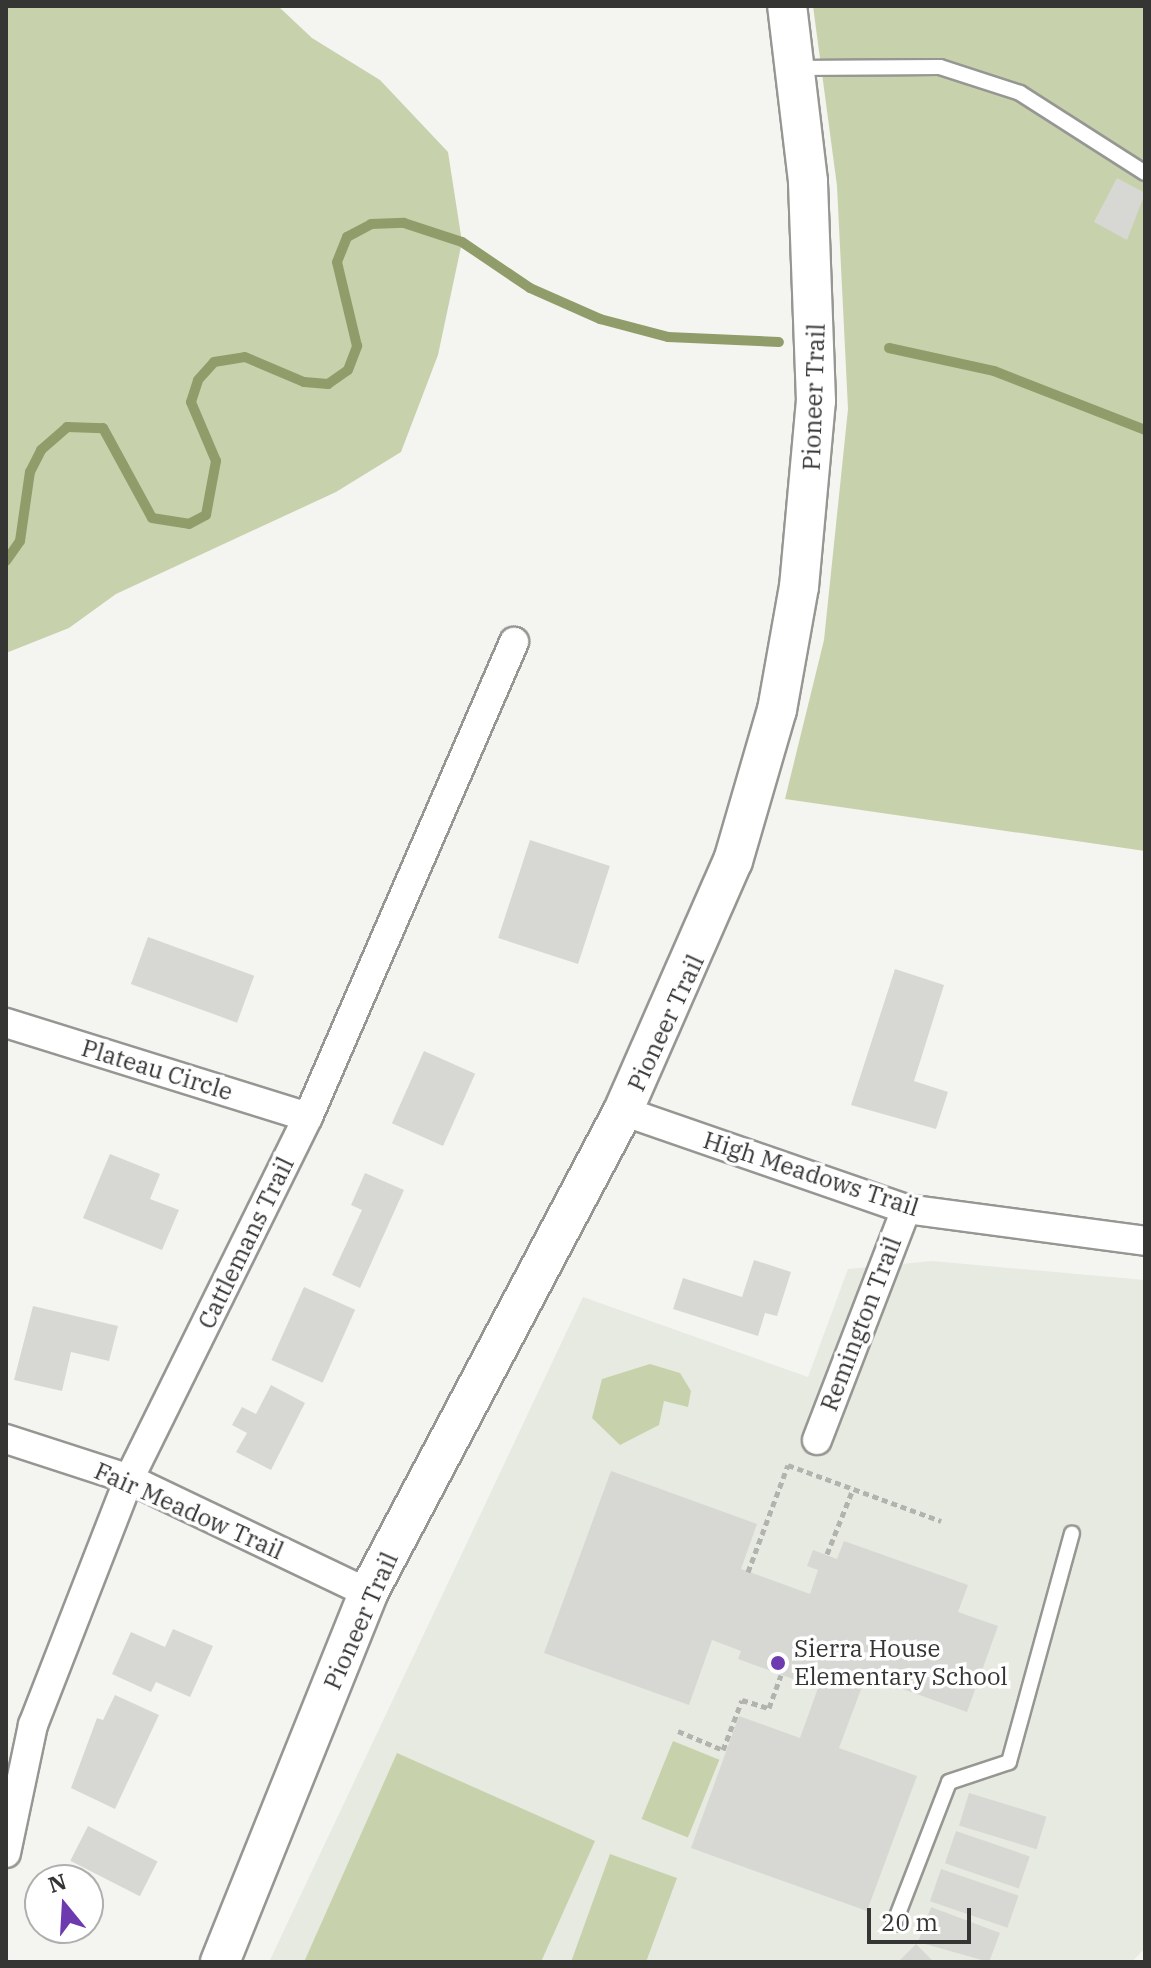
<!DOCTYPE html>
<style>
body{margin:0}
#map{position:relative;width:1151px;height:1968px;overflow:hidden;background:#f4f5f1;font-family:"IBM Plex Serif",serif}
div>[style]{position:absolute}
.built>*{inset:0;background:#e7eae0}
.green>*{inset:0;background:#c7d2ac;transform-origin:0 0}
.stream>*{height:10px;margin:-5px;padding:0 5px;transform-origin:5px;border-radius:5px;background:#909d6a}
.building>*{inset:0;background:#d7d8d4;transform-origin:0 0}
.path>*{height:5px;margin-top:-2.5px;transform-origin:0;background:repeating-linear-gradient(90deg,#b2b3af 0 6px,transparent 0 10px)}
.roads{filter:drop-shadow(2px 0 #969793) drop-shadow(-2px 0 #969793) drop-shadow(0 2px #969793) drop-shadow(0 -2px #969793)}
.service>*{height:14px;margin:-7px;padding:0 7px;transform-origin:7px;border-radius:7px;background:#fff}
.minor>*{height:28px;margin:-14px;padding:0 14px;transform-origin:14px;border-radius:14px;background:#fff}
.secondary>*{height:38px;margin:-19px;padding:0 19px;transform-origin:19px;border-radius:19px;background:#fff}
.dots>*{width:22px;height:22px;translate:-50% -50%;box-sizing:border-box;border:4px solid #fff;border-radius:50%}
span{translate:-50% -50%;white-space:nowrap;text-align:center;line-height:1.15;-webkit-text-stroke:7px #fff;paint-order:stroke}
.street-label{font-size:24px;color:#353634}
.poi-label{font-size:24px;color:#353634}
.left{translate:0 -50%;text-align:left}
.frame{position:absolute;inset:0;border:8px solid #353634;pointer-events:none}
.north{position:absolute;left:24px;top:1864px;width:80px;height:80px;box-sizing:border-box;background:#fff;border:2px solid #aeafae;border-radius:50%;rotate:342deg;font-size:22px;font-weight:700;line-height:32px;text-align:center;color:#353634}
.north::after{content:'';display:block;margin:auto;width:28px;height:36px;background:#6e3ab0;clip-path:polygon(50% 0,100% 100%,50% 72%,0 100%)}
.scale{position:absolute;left:867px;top:1908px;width:104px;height:36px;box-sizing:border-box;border:4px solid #353634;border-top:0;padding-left:10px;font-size:24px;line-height:28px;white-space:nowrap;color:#353634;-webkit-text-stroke:6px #fff;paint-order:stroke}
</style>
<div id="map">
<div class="built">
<i style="clip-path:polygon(932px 1261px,1145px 1280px,1145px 1948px,1132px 1962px,269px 1962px,583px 1297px,808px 1377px,848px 1269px)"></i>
</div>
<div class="green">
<i style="clip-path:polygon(6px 6px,278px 6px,312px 38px,380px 80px,448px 152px,462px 242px,438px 355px,401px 452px,336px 492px,116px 594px,69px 628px,6px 653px)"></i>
<i style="clip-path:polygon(813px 6px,1145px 6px,1145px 851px,785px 799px,824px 640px,848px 409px,837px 186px)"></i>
<i style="clip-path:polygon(650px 1364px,680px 1373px,691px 1391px,688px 1407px,664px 1401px,659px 1425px,620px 1445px,592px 1418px,602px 1379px)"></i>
<i style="left:673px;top:1741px;width:50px;height:84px;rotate:22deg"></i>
<i style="clip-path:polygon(397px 1753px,595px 1841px,541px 1962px,304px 1962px)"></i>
<i style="clip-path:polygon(610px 1854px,677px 1878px,646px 1962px,571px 1962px)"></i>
</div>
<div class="stream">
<i style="left:889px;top:348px;width:107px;rotate:12.4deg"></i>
<i style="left:994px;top:371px;width:162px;rotate:21.3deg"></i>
<i style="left:6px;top:561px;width:24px;rotate:-55deg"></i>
<i style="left:20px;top:541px;width:70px;rotate:-81.8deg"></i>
<i style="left:30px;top:472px;width:25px;rotate:-63deg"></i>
<i style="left:41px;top:450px;width:35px;rotate:-41deg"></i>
<i style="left:67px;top:427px;width:36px;rotate:2deg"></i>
<i style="left:103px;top:428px;width:102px;rotate:61.4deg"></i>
<i style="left:152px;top:518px;width:37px;rotate:9deg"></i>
<i style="left:189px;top:524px;width:19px;rotate:-28deg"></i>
<i style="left:206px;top:515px;width:55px;rotate:-79.5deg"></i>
<i style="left:216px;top:461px;width:64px;rotate:-113deg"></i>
<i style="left:191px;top:402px;width:23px;rotate:-72deg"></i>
<i style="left:198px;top:380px;width:24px;rotate:-48deg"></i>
<i style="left:214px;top:362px;width:31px;rotate:-9deg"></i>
<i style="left:245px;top:357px;width:64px;rotate:23deg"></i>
<i style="left:304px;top:382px;width:24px;rotate:5deg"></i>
<i style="left:328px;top:384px;width:24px;rotate:-35deg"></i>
<i style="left:348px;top:370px;width:26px;rotate:-69deg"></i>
<i style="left:357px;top:346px;width:86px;rotate:-103.4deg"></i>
<i style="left:337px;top:262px;width:27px;rotate:-68deg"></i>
<i style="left:347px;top:237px;width:27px;rotate:-28deg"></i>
<i style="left:371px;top:224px;width:33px;rotate:-2deg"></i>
<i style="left:404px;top:223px;width:61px;rotate:18.1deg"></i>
<i style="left:462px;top:242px;width:82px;rotate:34.1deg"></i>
<i style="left:530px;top:288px;width:77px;rotate:23.9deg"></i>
<i style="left:600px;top:319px;width:70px;rotate:14.8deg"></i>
<i style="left:668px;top:337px;width:111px;rotate:2.6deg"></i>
</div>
<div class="building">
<i style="clip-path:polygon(1117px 178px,1145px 193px,1127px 240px,1094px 222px)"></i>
<i style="left:530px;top:840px;width:84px;height:103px;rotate:18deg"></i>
<i style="left:148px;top:937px;width:113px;height:50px;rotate:20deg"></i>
<i style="clip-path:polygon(895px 969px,944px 985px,914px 1081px,948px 1092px,936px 1129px,851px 1105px)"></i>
<i style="left:424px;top:1051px;width:56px;height:79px;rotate:24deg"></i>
<i style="clip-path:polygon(110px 1154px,160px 1174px,150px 1199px,179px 1210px,162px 1250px,83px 1218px)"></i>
<i style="clip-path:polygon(365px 1173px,404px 1190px,360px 1288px,332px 1275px,362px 1210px,351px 1205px)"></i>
<i style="clip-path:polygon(754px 1260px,791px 1272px,777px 1316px,765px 1313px,758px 1336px,673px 1309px,683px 1278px,742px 1297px)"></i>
<i style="left:304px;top:1287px;width:56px;height:80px;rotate:24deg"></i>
<i style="clip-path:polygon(33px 1306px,118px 1326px,109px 1361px,71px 1352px,62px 1391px,14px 1380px)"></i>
<i style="clip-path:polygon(271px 1385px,305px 1403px,271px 1470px,236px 1452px,247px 1433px,232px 1425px,242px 1407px,256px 1414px)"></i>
<i style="clip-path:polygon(611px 1471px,757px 1524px,741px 1569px,810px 1594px,818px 1570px,807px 1566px,813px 1550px,837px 1559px,844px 1541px,968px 1585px,958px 1612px,998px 1626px,967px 1712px,866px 1676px,839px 1748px,917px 1776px,867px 1911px,691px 1848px,739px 1716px,800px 1738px,818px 1688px,738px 1659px,741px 1651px,712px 1640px,689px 1705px,544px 1653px)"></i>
<i style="clip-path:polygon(173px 1629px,213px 1646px,190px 1697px,156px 1682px,151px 1692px,112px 1674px,131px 1632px,165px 1647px)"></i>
<i style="clip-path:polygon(115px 1695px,159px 1715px,115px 1809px,71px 1788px,97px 1718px,103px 1720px)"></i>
<i style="left:969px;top:1793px;width:81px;height:34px;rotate:17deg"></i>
<i style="left:88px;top:1826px;width:78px;height:39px;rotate:27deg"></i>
<i style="left:956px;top:1831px;width:78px;height:34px;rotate:19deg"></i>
<i style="left:941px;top:1869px;width:82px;height:34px;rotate:19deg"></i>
<i style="clip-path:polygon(931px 1907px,1000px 1933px,989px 1962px,918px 1942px)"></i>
<i style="clip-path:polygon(916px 1944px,934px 1962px,898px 1962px)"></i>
</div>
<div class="path">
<i style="left:827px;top:1554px;width:70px;rotate:-68.2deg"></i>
<i style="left:748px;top:1572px;width:114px;rotate:-69.5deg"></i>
<i style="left:788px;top:1465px;width:163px;rotate:20.1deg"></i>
<i style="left:678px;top:1731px;width:49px;rotate:22.9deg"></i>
<i style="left:723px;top:1750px;width:53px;rotate:-69.2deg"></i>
<i style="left:742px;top:1700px;width:28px;rotate:17deg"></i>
<i style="left:769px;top:1708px;width:35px;rotate:-70deg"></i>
</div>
<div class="roads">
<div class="service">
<i style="left:796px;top:68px;width:144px;rotate:-0.4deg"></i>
<i style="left:940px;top:67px;width:84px;rotate:18deg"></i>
<i style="left:1020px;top:93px;width:148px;rotate:32.6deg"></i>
<i style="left:894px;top:1924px;width:152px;rotate:-68.8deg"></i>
<i style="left:949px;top:1782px;width:63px;rotate:-18.4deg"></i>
<i style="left:1009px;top:1762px;width:237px;rotate:-74.6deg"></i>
</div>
<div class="minor">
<i style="left:6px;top:1023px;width:316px;rotate:17.3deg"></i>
<i style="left:623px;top:1111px;width:299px;rotate:19.1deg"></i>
<i style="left:906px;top:1209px;width:241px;rotate:7.6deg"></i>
<i style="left:6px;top:1439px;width:129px;rotate:18deg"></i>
<i style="left:129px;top:1479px;width:265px;rotate:25.5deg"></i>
<i style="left:817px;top:1440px;width:248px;rotate:-68.9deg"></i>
<i style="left:6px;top:1853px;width:131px;rotate:-78.1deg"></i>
<i style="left:33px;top:1725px;width:264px;rotate:-68.7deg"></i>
<i style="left:129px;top:1479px;width:404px;rotate:-63.7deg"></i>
<i style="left:308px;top:1117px;width:518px;rotate:-66.55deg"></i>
</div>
<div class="secondary">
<i style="left:220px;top:1962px;width:398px;rotate:-68.1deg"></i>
<i style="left:368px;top:1593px;width:545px;rotate:-62.12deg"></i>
<i style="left:623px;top:1111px;width:273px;rotate:-66.3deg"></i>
<i style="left:733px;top:861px;width:157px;rotate:-73.8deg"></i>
<i style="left:777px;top:710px;width:125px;rotate:-79.9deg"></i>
<i style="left:799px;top:587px;width:187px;rotate:-84.8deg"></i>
<i style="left:816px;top:401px;width:220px;rotate:-92.1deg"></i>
<i style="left:808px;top:181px;width:176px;rotate:-96.8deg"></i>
</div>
</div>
<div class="dots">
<i style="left:778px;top:1663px;background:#6e3ab0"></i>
</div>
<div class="street-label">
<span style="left:814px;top:397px;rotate:-88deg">Pioneer Trail</span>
<span style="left:666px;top:1023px;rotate:-65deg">Pioneer Trail</span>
<span style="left:157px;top:1070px;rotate:17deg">Plateau Circle</span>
<span style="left:811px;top:1174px;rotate:18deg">High Meadows Trail</span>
<span style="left:246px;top:1243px;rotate:-64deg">Cattlemans Trail</span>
<span style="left:861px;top:1324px;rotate:-69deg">Remington Trail</span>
<span style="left:189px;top:1511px;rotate:24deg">Fair Meadow Trail</span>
<span style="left:361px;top:1621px;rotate:-66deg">Pioneer Trail</span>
</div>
<div class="poi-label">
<span class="left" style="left:794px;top:1663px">Sierra House<br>Elementary School</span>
</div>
<div class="frame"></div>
<div class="north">N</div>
<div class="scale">20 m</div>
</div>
